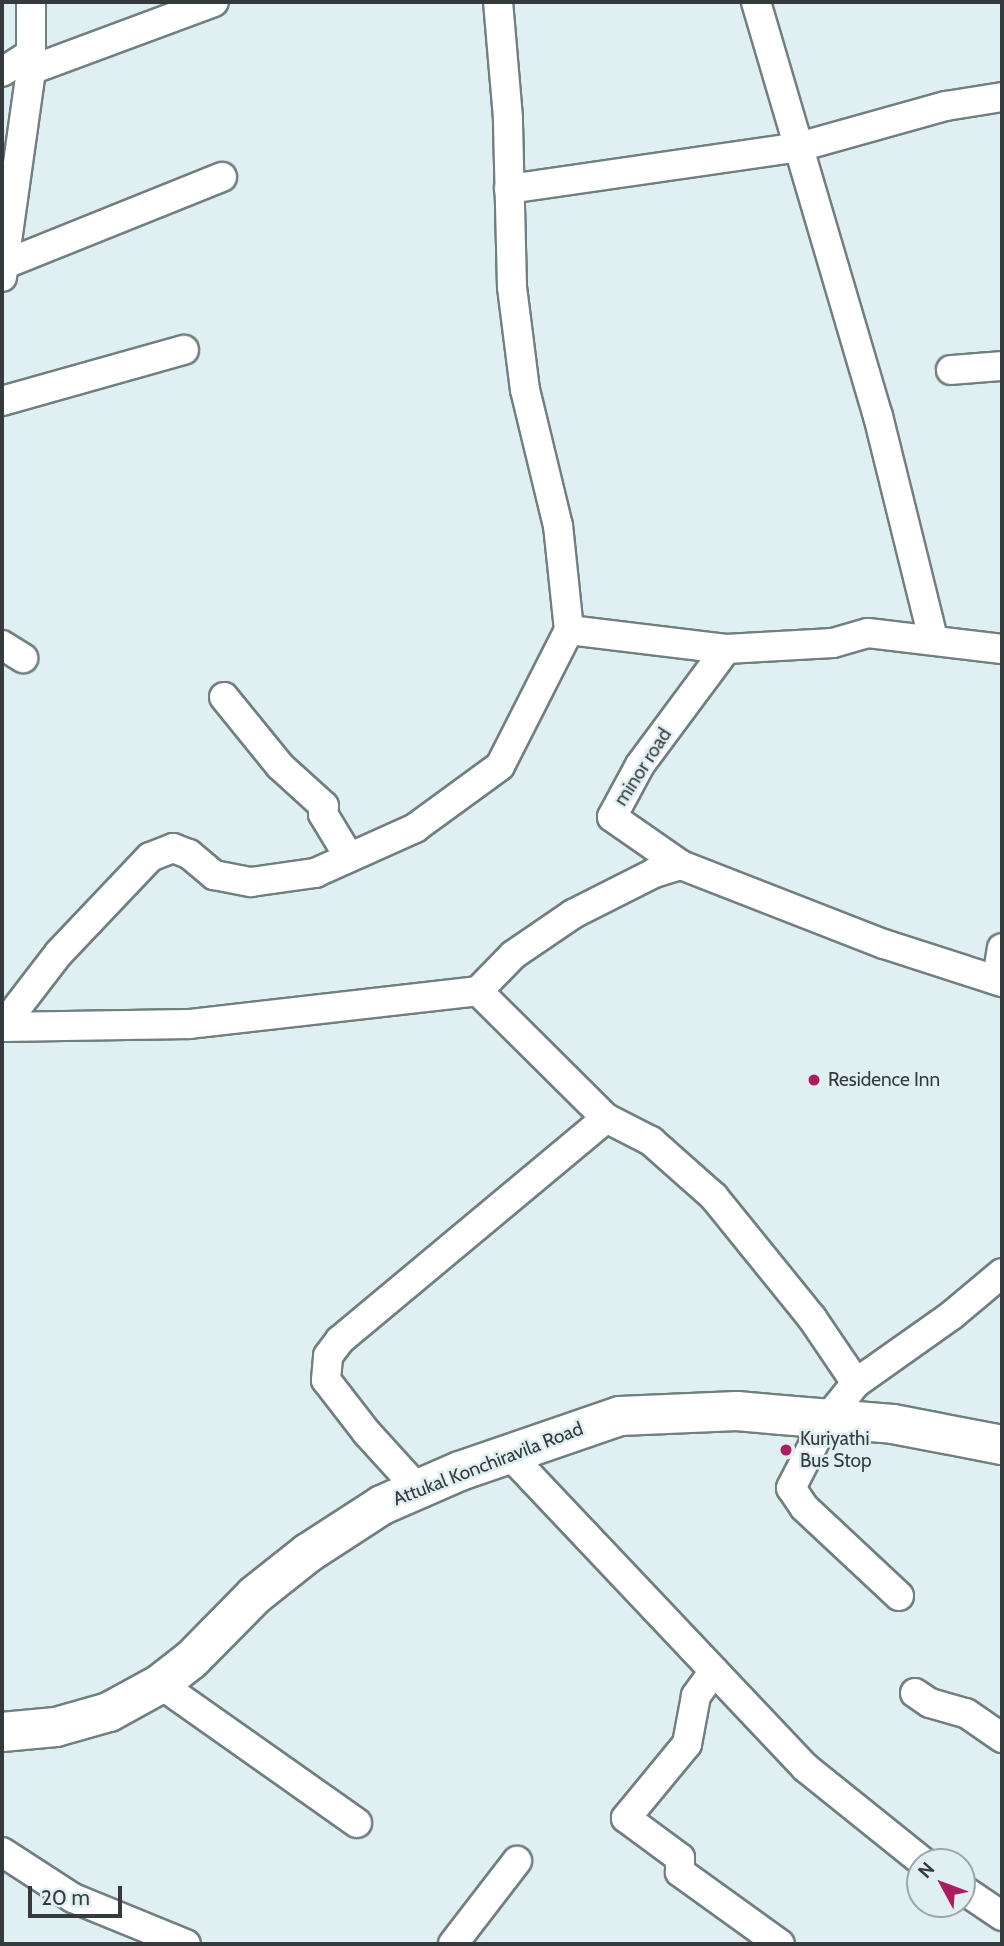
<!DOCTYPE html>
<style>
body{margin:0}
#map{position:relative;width:1004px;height:1946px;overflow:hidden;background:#e0eff2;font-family:Cabin,sans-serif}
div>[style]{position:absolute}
.roads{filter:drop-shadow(2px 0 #717f81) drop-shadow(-2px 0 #717f81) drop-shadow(0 2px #717f81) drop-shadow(0 -2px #717f81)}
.minor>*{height:28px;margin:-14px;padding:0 14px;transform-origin:14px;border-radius:14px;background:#fff}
.secondary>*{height:38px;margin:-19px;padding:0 19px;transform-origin:19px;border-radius:19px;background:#fff}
.dots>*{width:19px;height:19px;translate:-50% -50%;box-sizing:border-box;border:4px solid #e0eff2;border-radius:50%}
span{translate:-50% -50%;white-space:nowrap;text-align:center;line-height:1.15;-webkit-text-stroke:5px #e0eff2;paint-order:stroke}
.street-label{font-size:19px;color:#353b3c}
.poi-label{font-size:19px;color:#353b3c}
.left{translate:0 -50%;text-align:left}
.frame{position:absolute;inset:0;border:4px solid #353b3c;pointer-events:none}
.north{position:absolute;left:906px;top:1848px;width:70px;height:70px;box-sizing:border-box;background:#e0eff2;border:2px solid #9ca7a9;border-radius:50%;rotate:311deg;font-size:19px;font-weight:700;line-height:28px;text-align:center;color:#353b3c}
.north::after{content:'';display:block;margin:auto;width:24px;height:32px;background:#aa1e5f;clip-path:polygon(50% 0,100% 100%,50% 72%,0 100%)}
.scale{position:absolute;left:28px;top:1886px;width:94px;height:32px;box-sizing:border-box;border:4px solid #353b3c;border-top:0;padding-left:9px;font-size:21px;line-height:24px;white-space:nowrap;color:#353b3c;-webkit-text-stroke:5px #e0eff2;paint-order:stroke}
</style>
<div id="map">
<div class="roads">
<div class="minor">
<i style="left:756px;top:2px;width:432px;rotate:73.6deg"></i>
<i style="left:878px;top:416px;width:229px;rotate:76.1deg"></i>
<i style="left:31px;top:70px;width:195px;rotate:-20.4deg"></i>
<i style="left:2px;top:72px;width:34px;rotate:-32deg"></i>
<i style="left:509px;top:189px;width:293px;rotate:-8.2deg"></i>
<i style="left:799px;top:147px;width:153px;rotate:-15.6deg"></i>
<i style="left:946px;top:106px;width:57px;rotate:-9.1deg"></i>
<i style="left:3px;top:265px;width:236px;rotate:-21.9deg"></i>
<i style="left:2px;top:277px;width:209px;rotate:-82deg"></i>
<i style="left:31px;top:70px;width:68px;rotate:-90deg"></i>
<i style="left:951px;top:370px;width:51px;rotate:-4.5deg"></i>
<i style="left:2px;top:401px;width:189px;rotate:-15.7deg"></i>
<i style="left:569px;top:630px;width:158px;rotate:6.9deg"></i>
<i style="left:726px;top:649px;width:107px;rotate:-3.2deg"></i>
<i style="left:833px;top:643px;width:36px;rotate:-16deg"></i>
<i style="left:868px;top:633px;width:135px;rotate:6.8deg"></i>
<i style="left:2px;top:645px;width:25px;rotate:32deg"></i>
<i style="left:224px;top:697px;width:89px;rotate:50.9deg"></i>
<i style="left:280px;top:766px;width:59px;rotate:42.3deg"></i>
<i style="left:324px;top:806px;width:8px;rotate:97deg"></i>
<i style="left:323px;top:814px;width:50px;rotate:58.8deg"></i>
<i style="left:681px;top:865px;width:84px;rotate:-145.2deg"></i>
<i style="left:612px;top:817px;width:59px;rotate:-61.7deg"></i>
<i style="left:640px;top:765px;width:144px;rotate:-53.4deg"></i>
<i style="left:997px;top:979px;width:31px;rotate:-81deg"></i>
<i style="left:478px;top:991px;width:180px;rotate:44.8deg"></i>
<i style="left:606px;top:1118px;width:51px;rotate:27.1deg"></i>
<i style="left:651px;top:1141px;width:84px;rotate:41.6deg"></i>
<i style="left:714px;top:1197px;width:156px;rotate:51deg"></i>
<i style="left:812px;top:1318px;width:78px;rotate:55.9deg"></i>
<i style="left:2px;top:1027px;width:93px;rotate:-52.4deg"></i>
<i style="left:59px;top:953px;width:132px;rotate:-46.5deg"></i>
<i style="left:150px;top:857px;width:25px;rotate:-21deg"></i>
<i style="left:173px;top:848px;width:17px;rotate:21deg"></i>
<i style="left:189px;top:854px;width:33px;rotate:40deg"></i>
<i style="left:214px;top:875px;width:38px;rotate:11deg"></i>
<i style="left:251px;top:882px;width:65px;rotate:-8deg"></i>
<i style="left:315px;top:873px;width:110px;rotate:-24.2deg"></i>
<i style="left:415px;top:828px;width:105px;rotate:-36.1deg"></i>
<i style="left:500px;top:766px;width:153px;rotate:-63.1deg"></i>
<i style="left:569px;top:630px;width:105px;rotate:-96deg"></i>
<i style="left:558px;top:526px;width:140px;rotate:-103.6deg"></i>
<i style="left:525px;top:390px;width:104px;rotate:-97.2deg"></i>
<i style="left:512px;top:287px;width:169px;rotate:-91.4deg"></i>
<i style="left:508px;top:118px;width:116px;rotate:-94.9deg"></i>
<i style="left:2px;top:1027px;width:187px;rotate:-0.9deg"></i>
<i style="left:189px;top:1024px;width:291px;rotate:-6.5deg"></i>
<i style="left:478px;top:991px;width:50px;rotate:-45.8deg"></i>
<i style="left:513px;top:955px;width:73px;rotate:-34.3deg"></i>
<i style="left:573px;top:914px;width:91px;rotate:-26.8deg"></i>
<i style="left:654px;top:873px;width:28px;rotate:-17deg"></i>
<i style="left:681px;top:865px;width:218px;rotate:21.3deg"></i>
<i style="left:884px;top:944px;width:124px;rotate:17.9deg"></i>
<i style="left:508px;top:1453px;width:434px;rotate:46.6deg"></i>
<i style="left:806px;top:1768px;width:150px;rotate:38.8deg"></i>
<i style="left:418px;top:1489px;width:76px;rotate:-132.3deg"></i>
<i style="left:367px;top:1433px;width:67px;rotate:-127.7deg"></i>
<i style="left:326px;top:1380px;width:24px;rotate:-85deg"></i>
<i style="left:328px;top:1356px;width:20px;rotate:-53deg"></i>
<i style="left:340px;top:1340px;width:346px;rotate:-39.8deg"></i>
<i style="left:899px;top:1596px;width:130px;rotate:-136.9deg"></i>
<i style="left:804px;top:1507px;width:23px;rotate:-124deg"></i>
<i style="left:791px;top:1488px;width:76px;rotate:-62.8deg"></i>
<i style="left:826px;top:1420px;width:48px;rotate:-51deg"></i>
<i style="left:856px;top:1383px;width:118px;rotate:-35.3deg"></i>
<i style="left:952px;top:1315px;width:65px;rotate:-40deg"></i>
<i style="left:714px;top:1671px;width:31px;rotate:126deg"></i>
<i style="left:696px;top:1696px;width:49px;rotate:100.6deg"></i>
<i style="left:687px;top:1744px;width:96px;rotate:129.5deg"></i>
<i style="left:626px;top:1818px;width:67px;rotate:36.5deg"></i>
<i style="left:680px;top:1858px;width:14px;rotate:90deg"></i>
<i style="left:680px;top:1872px;width:123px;rotate:35.8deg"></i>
<i style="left:160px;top:1684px;width:241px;rotate:35.2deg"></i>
<i style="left:915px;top:1693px;width:18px;rotate:34deg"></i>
<i style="left:930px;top:1703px;width:37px;rotate:16deg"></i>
<i style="left:966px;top:1713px;width:44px;rotate:34.8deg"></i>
<i style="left:2px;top:1852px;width:85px;rotate:32.9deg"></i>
<i style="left:73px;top:1898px;width:122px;rotate:22.2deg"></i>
<i style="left:962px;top:1889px;width:48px;rotate:34deg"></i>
<i style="left:453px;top:1944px;width:105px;rotate:-52.4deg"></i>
</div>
<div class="secondary">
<i style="left:2px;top:1732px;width:54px;rotate:-5.3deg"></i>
<i style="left:56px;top:1727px;width:55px;rotate:-15.8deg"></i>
<i style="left:109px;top:1712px;width:58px;rotate:-28.8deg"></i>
<i style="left:160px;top:1684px;width:39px;rotate:-38deg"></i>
<i style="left:191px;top:1660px;width:91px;rotate:-45.4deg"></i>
<i style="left:255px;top:1595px;width:68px;rotate:-38.4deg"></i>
<i style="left:308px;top:1553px;width:88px;rotate:-33deg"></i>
<i style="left:382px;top:1505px;width:85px;rotate:-23.6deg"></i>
<i style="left:460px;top:1471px;width:169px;rotate:-19deg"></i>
<i style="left:620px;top:1416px;width:117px;rotate:-2.4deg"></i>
<i style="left:737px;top:1411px;width:45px;rotate:5.1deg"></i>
<i style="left:782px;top:1415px;width:111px;rotate:4.6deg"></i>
<i style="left:893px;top:1424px;width:111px;rotate:10.9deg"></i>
</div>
</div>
<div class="dots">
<i style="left:814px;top:1080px;background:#aa1e5f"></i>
<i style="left:786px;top:1450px;background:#aa1e5f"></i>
</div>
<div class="street-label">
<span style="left:643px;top:767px;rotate:-57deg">minor road</span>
<span style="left:488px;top:1464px;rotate:-21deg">Attukal Konchiravila Road</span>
</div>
<div class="poi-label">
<span class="left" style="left:828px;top:1080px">Residence Inn</span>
<span class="left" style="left:800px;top:1450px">Kuriyathi<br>Bus Stop</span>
</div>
<div class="frame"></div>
<div class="north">N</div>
<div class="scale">20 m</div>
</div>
